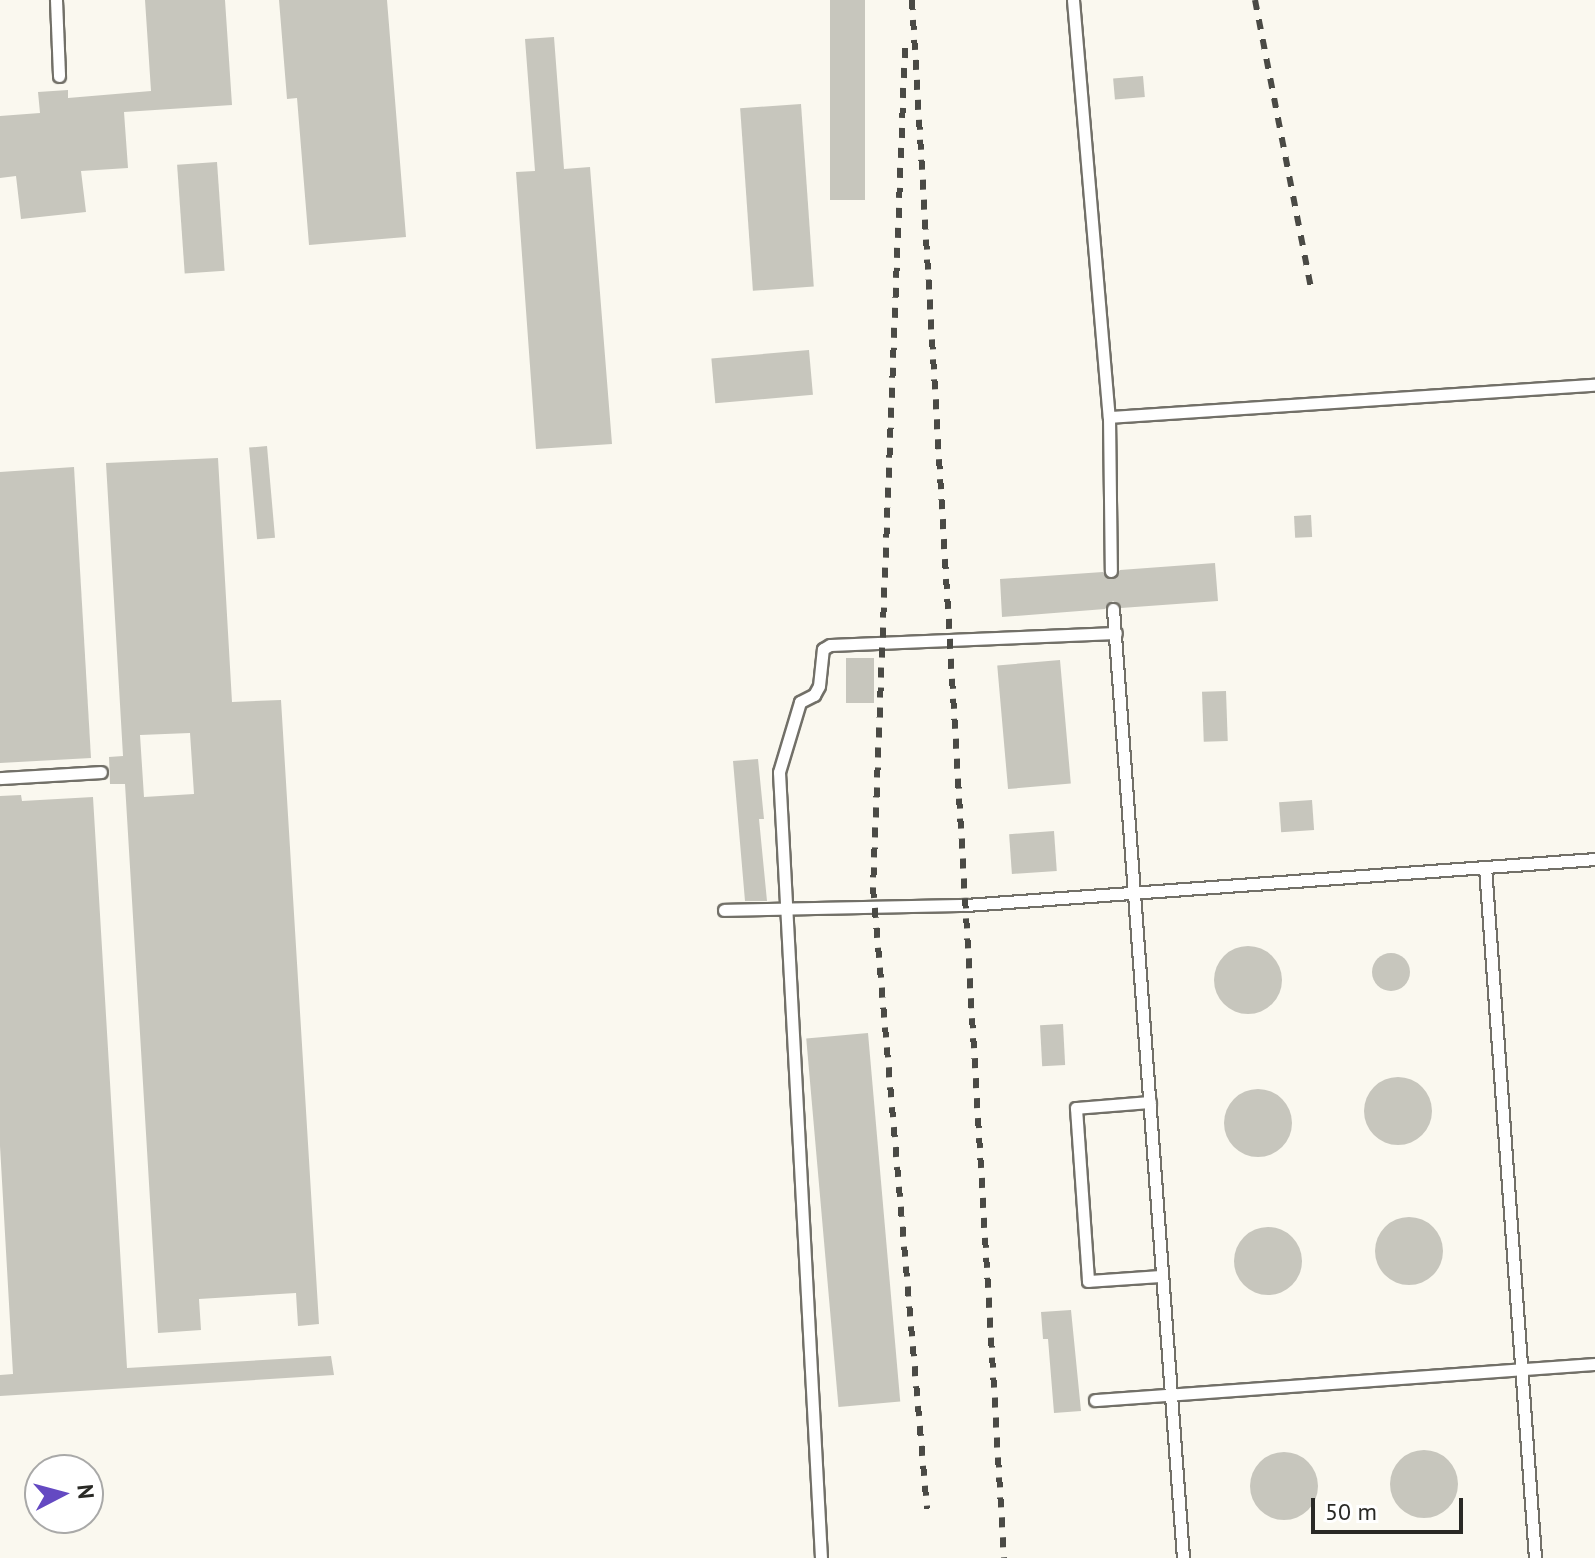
<!DOCTYPE html>
<style>
body{margin:0}
#map{position:relative;width:1595px;height:1558px;overflow:hidden;background:#faf8ef;font-family:"PT Sans",sans-serif}
div>[style]{position:absolute}
.building>*{inset:0;background:#c7c6bd;transform-origin:0 0}
.round{border-radius:50%}
.roads{filter:drop-shadow(2px 0 #727068) drop-shadow(-2px 0 #727068) drop-shadow(0 2px #727068) drop-shadow(0 -2px #727068)}
.lane>*{height:11px;margin:-5.5px;padding:0 5.5px;transform-origin:5.5px;border-radius:5.5px;background:#fff}
.rail>*{height:6px;margin-top:-3px;transform-origin:0;background:repeating-linear-gradient(90deg,#4a4a45 0 10px,transparent 0 20px)}
span{translate:-50% -50%;white-space:nowrap;text-align:center;line-height:1.15;-webkit-text-stroke:6px #fff;paint-order:stroke}
.north{position:absolute;left:24px;top:1454px;width:80px;height:80px;box-sizing:border-box;background:#fff;border:2px solid #a9a9a8;border-radius:50%;rotate:84deg;font-size:22px;font-weight:700;line-height:32px;text-align:center;color:#292925}
.north::after{content:'';display:block;margin:auto;width:28px;height:36px;background:#6449c2;clip-path:polygon(50% 0,100% 100%,50% 72%,0 100%)}
.scale{position:absolute;left:1311px;top:1498px;width:152px;height:36px;box-sizing:border-box;border:4px solid #292925;border-top:0;padding-left:10px;font-size:24px;line-height:28px;white-space:nowrap;color:#292925;-webkit-text-stroke:6px #fff;paint-order:stroke}
</style>
<div id="map">
<div class="building">
<i style="clip-path:polygon(145px 0,225px 0,232px 105px,124px 112px,128px 168px,81px 171px,86px 212px,21px 219px,16px 176px,0 178px,0 116px,40px 113px,38px 92px,68px 90px,68px 98px,151px 91px)"></i>
<i style="clip-path:polygon(279px 0,387px 0,406px 237px,309px 245px,297px 98px,287px 99px)"></i>
<i style="left:830px;top:0;width:35px;height:200px"></i>
<i style="clip-path:polygon(554px 37px,564px 169px,590px 167px,612px 444px,536px 449px,516px 172px,535px 171px,525px 39px)"></i>
<i style="left:1143px;top:76px;width:21px;height:30px;rotate:85deg"></i>
<i style="left:801px;top:104px;width:183px;height:61px;rotate:86deg"></i>
<i style="left:217px;top:162px;width:109px;height:40px;rotate:86deg"></i>
<i style="left:809px;top:350px;width:45px;height:98px;rotate:85deg"></i>
<i style="left:267px;top:446px;width:92px;height:18px;rotate:85deg"></i>
<i style="clip-path:polygon(evenodd,218px 458px,232px 702px,281px 700px,319px 1324px,298px 1326px,296px 1293px,199px 1299px,201px 1330px,158px 1333px,125px 784px,110px 784px,109px 757px,123px 756px,106px 463px,218px 458px,190px 733px,194px 794px,144px 797px,140px 735px,190px 733px)"></i>
<i style="clip-path:polygon(74px 467px,91px 758px,0 763px,0 472px)"></i>
<i style="left:1311px;top:515px;width:22px;height:17px;rotate:87deg"></i>
<i style="clip-path:polygon(1215px 563px,1218px 601px,1121px 608px,1113px 601px,1105px 609px,1002px 617px,1000px 579px,1103px 572px,1112px 579px,1120px 570px)"></i>
<i style="left:846px;top:658px;width:28px;height:45px"></i>
<i style="left:1060px;top:660px;width:124px;height:63px;rotate:85deg"></i>
<i style="left:1226px;top:691px;width:50px;height:24px;rotate:88deg"></i>
<i style="clip-path:polygon(758px 759px,764px 819px,759px 819px,767px 901px,745px 901px,733px 761px)"></i>
<i style="clip-path:polygon(21px 795px,22px 801px,93px 797px,127px 1368px,331px 1356px,334px 1375px,0 1396px,0 1375px,13px 1374px,0 1146px,0 796px)"></i>
<i style="left:1312px;top:800px;width:30px;height:33px;rotate:86deg"></i>
<i style="left:1054px;top:831px;width:40px;height:45px;rotate:86deg"></i>
<i class="round" style="left:1214px;top:946px;width:68px;height:68px"></i>
<i class="round" style="left:1372px;top:953px;width:38px;height:38px"></i>
<i style="left:1063px;top:1024px;width:41px;height:23px;rotate:87deg"></i>
<i style="left:868px;top:1033px;width:370px;height:62px;rotate:85deg"></i>
<i class="round" style="left:1364px;top:1077px;width:68px;height:68px"></i>
<i class="round" style="left:1224px;top:1089px;width:68px;height:68px"></i>
<i class="round" style="left:1375px;top:1217px;width:68px;height:68px"></i>
<i class="round" style="left:1234px;top:1227px;width:68px;height:68px"></i>
<i style="clip-path:polygon(1071px 1310px,1081px 1411px,1054px 1413px,1048px 1339px,1043px 1339px,1041px 1312px)"></i>
<i class="round" style="left:1390px;top:1450px;width:68px;height:68px"></i>
<i class="round" style="left:1250px;top:1452px;width:68px;height:68px"></i>
</div>
<div class="roads">
<div class="lane">
<i style="left:56px;top:0;width:76px;rotate:87.7deg"></i>
<i style="left:1073px;top:0;width:419px;rotate:85.1deg"></i>
<i style="left:1109px;top:417px;width:154px;rotate:89.3deg"></i>
<i style="left:1109px;top:417px;width:487px;rotate:-3.8deg"></i>
<i style="left:1113px;top:609px;width:952px;rotate:85.78deg"></i>
<i style="left:0;top:778px;width:101px;rotate:-3.4deg"></i>
<i style="left:1485px;top:867px;width:693px;rotate:85.86deg"></i>
<i style="left:724px;top:910px;width:242px;rotate:-1.2deg"></i>
<i style="left:966px;top:905px;width:631px;rotate:-4.18deg"></i>
<i style="left:1150px;top:1102px;width:74px;rotate:175.4deg"></i>
<i style="left:1076px;top:1108px;width:173px;rotate:86deg"></i>
<i style="left:1088px;top:1281px;width:74px;rotate:-3.9deg"></i>
<i style="left:1095px;top:1400px;width:501px;rotate:-4.12deg"></i>
<i style="left:821px;top:1558px;width:787px;rotate:-93.06deg"></i>
<i style="left:779px;top:772px;width:73px;rotate:-73.3deg"></i>
<i style="left:800px;top:702px;width:16px;rotate:-27deg"></i>
<i style="left:814px;top:695px;width:10px;rotate:-61deg"></i>
<i style="left:819px;top:686px;width:37px;rotate:-84deg"></i>
<i style="left:823px;top:649px;width:8px;rotate:-30deg"></i>
<i style="left:830px;top:645px;width:286px;rotate:-2.4deg"></i>
</div>
</div>
<div class="rail">
<i style="left:912px;top:0;width:1561px;rotate:86.62deg"></i>
<i style="left:1255px;top:0;width:299px;rotate:79deg"></i>
<i style="left:905px;top:48px;width:841px;rotate:92.18deg"></i>
<i style="left:873px;top:888px;width:623px;rotate:85.03deg"></i>
</div>
<div class="north">N</div>
<div class="scale">50 m</div>
</div>
